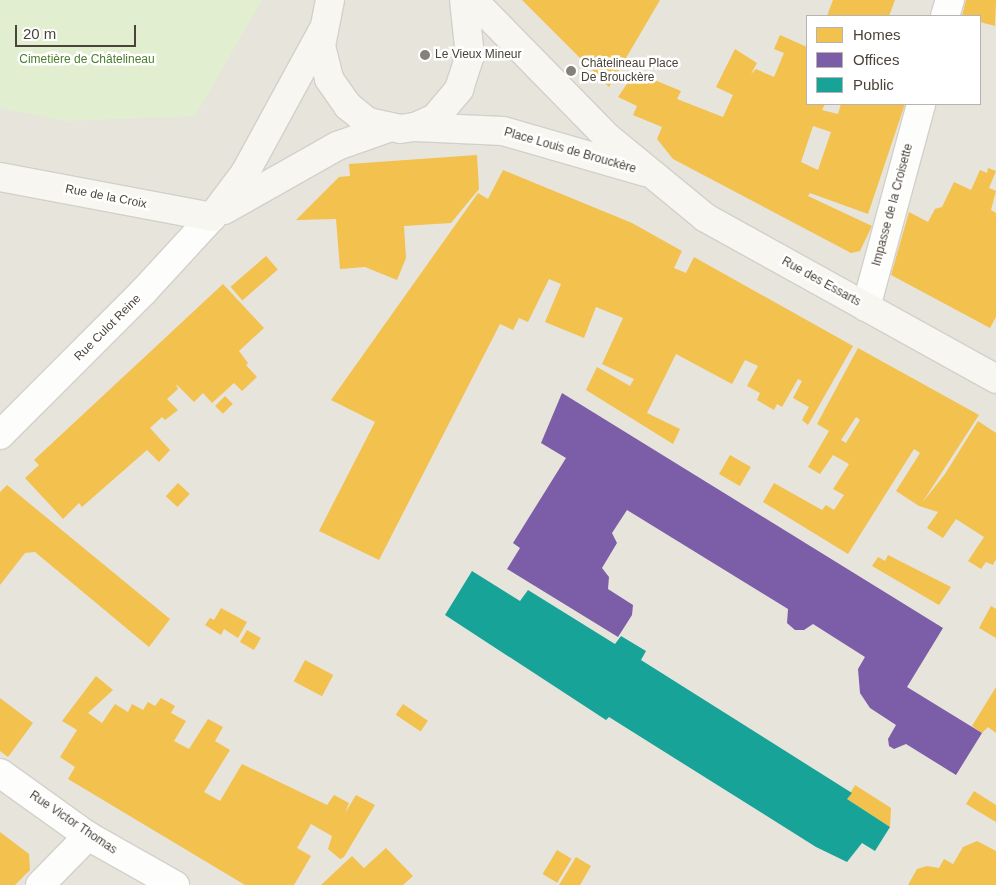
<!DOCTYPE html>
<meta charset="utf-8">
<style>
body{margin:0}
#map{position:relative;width:996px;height:885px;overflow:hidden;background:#f4f2ee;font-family:Helvetica,sans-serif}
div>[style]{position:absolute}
.residential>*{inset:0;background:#e7e4dc}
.green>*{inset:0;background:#e1eecf}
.homes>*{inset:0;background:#f2c14e;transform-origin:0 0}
.offices>*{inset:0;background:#7b5ea7}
.public>*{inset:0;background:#17a398}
.roads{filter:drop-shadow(1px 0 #d2d0cb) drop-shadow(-1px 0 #d2d0cb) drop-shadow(0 1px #d2d0cb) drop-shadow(0 -1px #d2d0cb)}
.street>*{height:28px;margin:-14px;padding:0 14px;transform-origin:14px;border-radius:14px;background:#fdfdfc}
.secondary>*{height:28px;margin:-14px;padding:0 14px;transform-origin:14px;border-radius:14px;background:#f7f6f1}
.dots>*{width:14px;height:14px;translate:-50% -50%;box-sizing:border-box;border:2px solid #fff;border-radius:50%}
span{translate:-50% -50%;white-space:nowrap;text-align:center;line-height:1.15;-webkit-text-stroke:5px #fff;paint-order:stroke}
.poi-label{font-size:12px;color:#4b4439}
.left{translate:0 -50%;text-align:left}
.park-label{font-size:12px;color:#4a7f2a}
.street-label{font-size:12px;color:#4b4439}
.legend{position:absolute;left:806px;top:15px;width:175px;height:90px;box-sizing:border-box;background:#fff;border:1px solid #b7b4b0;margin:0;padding:6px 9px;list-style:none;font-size:15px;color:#4b4439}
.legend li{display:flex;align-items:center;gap:10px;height:25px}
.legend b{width:25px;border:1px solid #b7b4b0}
.scale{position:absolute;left:15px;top:25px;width:121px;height:22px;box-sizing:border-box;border:2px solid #4b4439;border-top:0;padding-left:6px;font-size:15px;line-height:18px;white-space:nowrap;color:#4b4439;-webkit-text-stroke:4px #fff;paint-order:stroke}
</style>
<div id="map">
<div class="residential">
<i style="clip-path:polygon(evenodd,0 0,996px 0,996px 885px,0 885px,0 0,807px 16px,980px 16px,980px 104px,807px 104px,807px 16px)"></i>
</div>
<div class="green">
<i style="clip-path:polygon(0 0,262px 0,195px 116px,66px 121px,0 108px)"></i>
</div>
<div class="homes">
<i style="clip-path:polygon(522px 0,660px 0,609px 87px)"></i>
<i style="clip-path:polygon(833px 0,895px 0,889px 16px,827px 16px)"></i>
<i style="clip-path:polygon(966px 0,996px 0,995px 26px,980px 22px,980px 16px,962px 16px)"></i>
<i style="clip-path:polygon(evenodd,780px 35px,807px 47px,807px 104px,825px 104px,822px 110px,838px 114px,841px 104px,905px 104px,868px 214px,810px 193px,808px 196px,872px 226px,860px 251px,851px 253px,673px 159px,657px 139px,662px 127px,633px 115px,637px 106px,618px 97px,635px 72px,681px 91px,677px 99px,723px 117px,733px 95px,716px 87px,735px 49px,757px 63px,751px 74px,756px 69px,774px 77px,784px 53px,774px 49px,780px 35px,813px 126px,831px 132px,818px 170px,801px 162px,813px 126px)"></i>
<i style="clip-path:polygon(477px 155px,479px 189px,451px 223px,404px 226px,406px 258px,397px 280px,365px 267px,340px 269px,336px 219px,296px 220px,339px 177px,350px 176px,349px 164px)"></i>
<i style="clip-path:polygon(988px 168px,996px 171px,989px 188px,996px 191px,991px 210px,996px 213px,996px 317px,990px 328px,891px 275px,909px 212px,928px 222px,935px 209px,942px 207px,954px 182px,971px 190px,980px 170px,987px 173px)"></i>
<i style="clip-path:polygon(503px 170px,632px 223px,682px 251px,674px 268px,686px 273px,694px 257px,853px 346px,808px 425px,802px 420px,809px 407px,793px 398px,802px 381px,798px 379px,782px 407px,777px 404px,774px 410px,757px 400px,760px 393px,747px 386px,758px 366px,745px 360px,732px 384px,676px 354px,647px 413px,680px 429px,673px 444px,586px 390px,597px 367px,630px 386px,634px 379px,602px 364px,623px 318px,596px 307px,584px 338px,545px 322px,561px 284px,549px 279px,528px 322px,519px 318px,513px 330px,500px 324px,379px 560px,319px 531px,375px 422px,331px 400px,478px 193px,488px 199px)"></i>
<i style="left:266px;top:256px;width:18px;height:47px;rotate:49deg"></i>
<i style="clip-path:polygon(223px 284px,264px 328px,239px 351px,248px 363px,246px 365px,257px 377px,242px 391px,234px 383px,212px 403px,203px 393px,194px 402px,176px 384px,178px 389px,167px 399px,178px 410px,165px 420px,162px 417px,150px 428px,170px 450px,159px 462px,147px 450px,82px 507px,79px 503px,63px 519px,25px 478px,39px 465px,34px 460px)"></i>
<i style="clip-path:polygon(evenodd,858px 348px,979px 415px,922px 503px,945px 474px,978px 421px,996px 433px,996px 559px,993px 565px,986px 562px,981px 569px,968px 561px,984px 537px,956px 519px,943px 538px,927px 528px,938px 512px,919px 506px,896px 491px,920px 453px,914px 449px,848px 554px,763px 502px,774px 483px,822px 510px,826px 505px,834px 510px,844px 495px,833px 489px,849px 464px,833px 455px,820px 474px,808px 467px,829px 431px,817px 424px,858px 348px,856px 417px,860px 420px,846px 443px,841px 440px,856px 417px)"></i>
<i style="left:225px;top:396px;width:11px;height:14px;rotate:45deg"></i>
<i style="left:730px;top:455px;width:24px;height:22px;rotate:30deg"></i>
<i style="left:178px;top:483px;width:16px;height:18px;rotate:43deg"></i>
<i style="clip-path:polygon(7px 485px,170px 619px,149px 647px,35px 552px,25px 553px,0 585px,0 492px)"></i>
<i style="clip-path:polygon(888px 555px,951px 587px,939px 605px,872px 566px,878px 557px,885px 561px)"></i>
<i style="clip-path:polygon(991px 606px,996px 609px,996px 638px,979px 628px)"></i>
<i style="clip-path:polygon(221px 608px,247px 622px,238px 638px,224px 629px,221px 635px,205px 625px,210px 618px,214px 620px)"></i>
<i style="left:247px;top:630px;width:16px;height:14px;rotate:30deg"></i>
<i style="left:305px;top:660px;width:32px;height:24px;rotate:28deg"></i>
<i style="clip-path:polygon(96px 676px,113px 690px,88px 713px,102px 723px,115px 704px,128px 712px,132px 704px,143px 710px,148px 702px,155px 706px,161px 698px,175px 706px,171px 713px,186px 721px,174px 741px,189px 749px,208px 719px,223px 727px,215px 741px,230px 750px,204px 792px,220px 801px,242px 764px,327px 805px,334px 795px,349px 803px,345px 813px,356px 795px,375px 805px,344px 857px,340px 859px,328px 849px,332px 836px,311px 824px,297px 848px,311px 856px,294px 885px,245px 885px,68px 779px,75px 767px,60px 757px,77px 730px,62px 721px)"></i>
<i style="clip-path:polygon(996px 687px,996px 733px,988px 727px,982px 733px,972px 726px)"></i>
<i style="clip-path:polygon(0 698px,33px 723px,8px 757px,0 751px)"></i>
<i style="left:403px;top:704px;width:30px;height:13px;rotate:34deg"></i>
<i style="clip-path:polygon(855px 785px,891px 808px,890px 827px,847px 799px)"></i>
<i style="clip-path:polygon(974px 791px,996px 805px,996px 822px,966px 804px)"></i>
<i style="clip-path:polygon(0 832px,29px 854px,30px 870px,15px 885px,0 885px)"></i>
<i style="clip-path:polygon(977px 841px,996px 851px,996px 885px,908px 885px,917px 869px,927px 866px,939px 868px,944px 859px,953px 864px,963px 847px)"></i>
<i style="clip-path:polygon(386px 848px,413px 876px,403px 885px,321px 885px,352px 856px,364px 868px)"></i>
<i style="left:557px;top:850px;width:17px;height:28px;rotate:31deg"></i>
<i style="clip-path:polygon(576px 857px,591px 866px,580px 885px,559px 885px)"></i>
</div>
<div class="offices">
<i style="clip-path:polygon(562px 393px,943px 628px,907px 687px,982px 733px,956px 775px,906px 744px,894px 749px,889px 746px,888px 739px,896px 725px,870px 708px,860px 693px,858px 669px,865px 657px,813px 624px,804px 630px,795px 630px,787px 623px,788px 609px,627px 510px,612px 533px,617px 543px,602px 568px,609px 577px,608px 589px,633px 605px,632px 615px,618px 637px,507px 569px,520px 548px,513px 543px,566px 458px,541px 443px)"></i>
</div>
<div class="public">
<i style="clip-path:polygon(472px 571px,520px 601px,528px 590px,615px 644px,621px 636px,646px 651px,641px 660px,852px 793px,847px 799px,890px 827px,875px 851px,862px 843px,847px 862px,816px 847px,609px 717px,606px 720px,445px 615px)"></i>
</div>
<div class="roads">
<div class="street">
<i style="left:945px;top:16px;width:17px;rotate:-73deg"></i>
<i style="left:866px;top:307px;width:210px;rotate:-74.8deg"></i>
<i style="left:0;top:435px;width:202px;rotate:-45deg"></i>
<i style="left:143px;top:292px;width:102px;rotate:-47.4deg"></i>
<i style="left:0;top:773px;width:108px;rotate:35.6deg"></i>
<i style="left:88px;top:836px;width:100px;rotate:29.4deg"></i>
<i style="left:40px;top:885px;width:69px;rotate:-45.6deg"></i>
</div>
<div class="secondary">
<i style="left:330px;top:0;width:47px;rotate:101.1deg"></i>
<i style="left:321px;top:46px;width:34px;rotate:76deg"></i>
<i style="left:329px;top:79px;width:33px;rotate:55deg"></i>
<i style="left:348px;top:106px;width:26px;rotate:39deg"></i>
<i style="left:368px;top:122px;width:33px;rotate:12deg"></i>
<i style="left:400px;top:129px;width:15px;rotate:-8deg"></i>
<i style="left:415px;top:127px;width:22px;rotate:-24deg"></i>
<i style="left:435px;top:118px;width:38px;rotate:-50deg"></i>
<i style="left:459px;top:89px;width:35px;rotate:-72deg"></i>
<i style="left:470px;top:56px;width:56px;rotate:-96.1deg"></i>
<i style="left:473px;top:0;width:190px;rotate:45.6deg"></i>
<i style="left:606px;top:136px;width:129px;rotate:39.4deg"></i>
<i style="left:706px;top:218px;width:332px;rotate:29deg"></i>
<i style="left:415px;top:127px;width:88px;rotate:2.6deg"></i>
<i style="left:503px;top:131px;width:148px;rotate:16.1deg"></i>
<i style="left:0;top:177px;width:216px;rotate:10.7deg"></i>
<i style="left:224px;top:210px;width:130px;rotate:-29.5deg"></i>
<i style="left:337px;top:146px;width:54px;rotate:-19.4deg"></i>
<i style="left:212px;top:217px;width:55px;rotate:-53.1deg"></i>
<i style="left:245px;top:173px;width:161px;rotate:-61.4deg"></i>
</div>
</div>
<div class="dots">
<i style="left:425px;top:55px;background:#868178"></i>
<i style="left:571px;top:71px;background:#868178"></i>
</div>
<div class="poi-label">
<span class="left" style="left:435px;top:55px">Le Vieux Mineur</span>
<span class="left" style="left:581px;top:71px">Châtelineau Place<br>De Brouckère</span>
</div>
<div class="park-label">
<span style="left:87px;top:60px">Cimetière de Châtelineau</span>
</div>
<div class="street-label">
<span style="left:570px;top:151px;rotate:16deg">Place Louis de Brouckère</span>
<span style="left:106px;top:197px;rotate:11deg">Rue de la Croix</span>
<span style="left:893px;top:205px;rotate:-75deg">Impasse de la Croisette</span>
<span style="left:821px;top:282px;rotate:29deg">Rue des Essarts</span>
<span style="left:108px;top:328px;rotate:-45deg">Rue Culot Reine</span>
<span style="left:73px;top:823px;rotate:34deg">Rue Victor Thomas</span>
</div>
<ul class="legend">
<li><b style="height:14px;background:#f2c14e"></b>Homes</li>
<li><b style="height:14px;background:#7b5ea7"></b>Offices</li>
<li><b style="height:14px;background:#17a398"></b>Public</li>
</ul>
<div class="scale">20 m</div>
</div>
